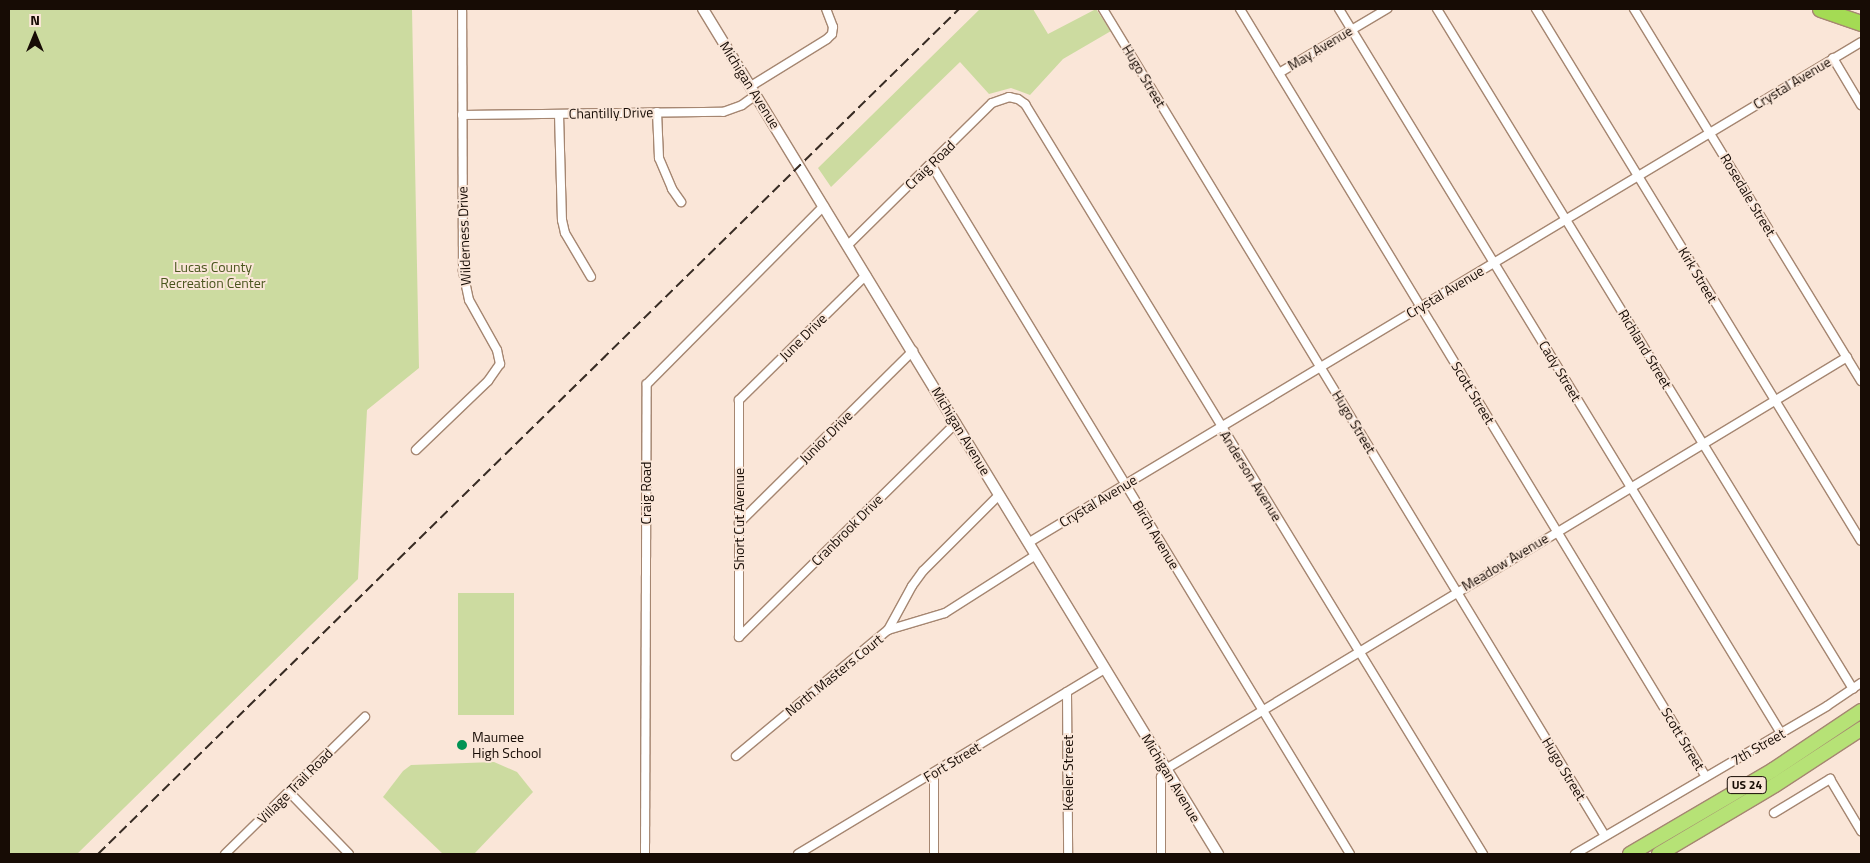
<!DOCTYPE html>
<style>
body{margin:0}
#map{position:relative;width:1870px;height:863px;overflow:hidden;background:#fae6d8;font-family:"Titillium Web",sans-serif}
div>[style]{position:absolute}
.green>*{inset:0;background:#ccdba0;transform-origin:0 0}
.roads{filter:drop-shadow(1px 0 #a58671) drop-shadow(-1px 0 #a58671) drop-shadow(0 1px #a58671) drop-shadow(0 -1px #a58671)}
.minor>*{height:8px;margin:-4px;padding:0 4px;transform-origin:4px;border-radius:4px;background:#fff}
.tertiary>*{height:10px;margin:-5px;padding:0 5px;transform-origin:5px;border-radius:5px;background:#fff}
.trunk>*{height:14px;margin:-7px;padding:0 7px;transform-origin:7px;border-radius:7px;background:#b6e276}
.motorway>*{height:15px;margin:-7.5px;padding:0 7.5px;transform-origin:7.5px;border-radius:7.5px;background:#a4db54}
.rail>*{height:2px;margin-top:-1px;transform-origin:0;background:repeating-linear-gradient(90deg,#372b23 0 10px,transparent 0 15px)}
.dots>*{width:14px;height:14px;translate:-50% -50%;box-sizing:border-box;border:2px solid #fae6d8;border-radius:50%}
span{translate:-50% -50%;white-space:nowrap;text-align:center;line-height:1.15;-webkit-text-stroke:4px #fae6d8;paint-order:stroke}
.shield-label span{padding:1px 4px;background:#fae6d8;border:1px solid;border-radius:4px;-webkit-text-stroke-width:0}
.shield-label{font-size:12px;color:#170c05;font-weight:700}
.street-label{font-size:14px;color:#170c05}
.park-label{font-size:14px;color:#4a551e}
.poi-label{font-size:14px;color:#170c05}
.left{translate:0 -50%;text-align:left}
.frame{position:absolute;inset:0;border:10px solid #170c05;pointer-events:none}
.north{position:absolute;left:10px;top:10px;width:50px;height:50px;-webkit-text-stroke:4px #fae6d8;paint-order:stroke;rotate:0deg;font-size:14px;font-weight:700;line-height:20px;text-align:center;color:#170c05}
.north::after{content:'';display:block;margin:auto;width:18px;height:22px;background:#170c05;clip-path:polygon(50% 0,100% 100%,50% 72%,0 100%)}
</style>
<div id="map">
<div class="green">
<i style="clip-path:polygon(9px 9px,412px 9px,419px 368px,367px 410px,358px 579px,77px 854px,9px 854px)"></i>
<i style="clip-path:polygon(980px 9px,1033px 9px,1048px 34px,1096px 9px,1111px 31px,1063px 59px,1030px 95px,1011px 88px,989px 94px,960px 62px,831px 187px,818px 168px)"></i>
<i style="left:458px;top:593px;width:56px;height:122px"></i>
<i style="clip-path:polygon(494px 762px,517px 772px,533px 792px,474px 854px,443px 854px,383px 797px,403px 771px,411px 765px)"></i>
</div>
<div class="roads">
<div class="minor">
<i style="left:1103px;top:9px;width:967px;rotate:58.74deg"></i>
<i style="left:1240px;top:9px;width:898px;rotate:58.75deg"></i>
<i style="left:1339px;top:9px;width:848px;rotate:58.6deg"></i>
<i style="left:1437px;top:9px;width:797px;rotate:58.54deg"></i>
<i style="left:1536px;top:9px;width:623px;rotate:58.58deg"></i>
<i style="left:1634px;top:9px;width:436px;rotate:58.6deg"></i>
<i style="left:1833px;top:58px;width:55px;rotate:59.2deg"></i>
<i style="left:1279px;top:73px;width:126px;rotate:-30.7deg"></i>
<i style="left:751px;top:86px;width:89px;rotate:-31.7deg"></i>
<i style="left:827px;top:39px;width:7px;rotate:-45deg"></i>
<i style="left:832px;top:34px;width:7px;rotate:-82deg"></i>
<i style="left:833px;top:27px;width:19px;rotate:-111deg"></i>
<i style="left:657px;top:112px;width:46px;rotate:87.5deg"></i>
<i style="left:659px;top:158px;width:34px;rotate:67deg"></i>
<i style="left:672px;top:189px;width:16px;rotate:55deg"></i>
<i style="left:559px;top:114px;width:106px;rotate:88.4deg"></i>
<i style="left:562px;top:220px;width:13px;rotate:77deg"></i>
<i style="left:565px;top:233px;width:51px;rotate:59.4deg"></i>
<i style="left:462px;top:115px;width:261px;rotate:-0.7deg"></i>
<i style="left:723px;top:112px;width:20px;rotate:-20deg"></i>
<i style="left:742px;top:105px;width:17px;rotate:-36deg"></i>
<i style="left:931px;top:164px;width:807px;rotate:58.73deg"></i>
<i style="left:848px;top:245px;width:202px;rotate:-44.6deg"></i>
<i style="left:992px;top:103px;width:18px;rotate:-19deg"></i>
<i style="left:1009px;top:97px;width:9px;rotate:13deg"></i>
<i style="left:1018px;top:99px;width:9px;rotate:36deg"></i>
<i style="left:1025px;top:104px;width:879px;rotate:58.59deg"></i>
<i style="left:416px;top:450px;width:100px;rotate:-43.8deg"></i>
<i style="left:488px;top:381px;width:21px;rotate:-55deg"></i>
<i style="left:500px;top:364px;width:14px;rotate:-102deg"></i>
<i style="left:497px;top:350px;width:57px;rotate:-119.2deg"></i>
<i style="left:469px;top:300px;width:30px;rotate:-102deg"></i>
<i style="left:463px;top:271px;width:262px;rotate:-90.2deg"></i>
<i style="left:739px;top:523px;width:245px;rotate:-44.7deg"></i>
<i style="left:1028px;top:543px;width:972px;rotate:-31.02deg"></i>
<i style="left:888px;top:630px;width:59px;rotate:-16.6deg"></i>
<i style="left:945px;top:613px;width:108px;rotate:-32.5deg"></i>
<i style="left:739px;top:637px;width:237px;rotate:-90deg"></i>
<i style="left:739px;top:400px;width:178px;rotate:-44.5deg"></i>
<i style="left:739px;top:637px;width:305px;rotate:-44.6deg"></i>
<i style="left:1067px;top:692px;width:162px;rotate:89.6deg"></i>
<i style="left:736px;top:756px;width:197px;rotate:-39.7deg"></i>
<i style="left:888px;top:630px;width:50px;rotate:-61.4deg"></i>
<i style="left:912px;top:586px;width:19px;rotate:-54deg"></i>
<i style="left:923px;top:571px;width:107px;rotate:-45deg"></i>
<i style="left:934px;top:773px;width:81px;rotate:90deg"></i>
<i style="left:289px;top:792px;width:86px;rotate:45.9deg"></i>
<i style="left:1774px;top:813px;width:66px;rotate:-31.3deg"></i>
<i style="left:1830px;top:779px;width:61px;rotate:59.2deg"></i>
<i style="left:225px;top:854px;width:196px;rotate:-44.4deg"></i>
<i style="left:645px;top:854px;width:470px;rotate:-89.8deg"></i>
<i style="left:647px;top:384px;width:251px;rotate:-45.2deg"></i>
<i style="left:798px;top:854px;width:358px;rotate:-31.1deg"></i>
<i style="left:1161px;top:854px;width:77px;rotate:-90deg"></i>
<i style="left:1161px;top:777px;width:9px;rotate:-58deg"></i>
<i style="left:1166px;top:769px;width:796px;rotate:-31.17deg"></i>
<i style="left:1575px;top:854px;width:292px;rotate:-30.4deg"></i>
<i style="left:1827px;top:706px;width:41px;rotate:-34.1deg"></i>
</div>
<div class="tertiary">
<i style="left:703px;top:9px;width:990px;rotate:58.64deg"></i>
</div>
<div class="trunk">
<i style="left:1630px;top:854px;width:166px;rotate:-30.4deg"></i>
<i style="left:1773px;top:770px;width:106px;rotate:-33.8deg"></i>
<i style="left:1659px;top:854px;width:135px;rotate:-30.7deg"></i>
<i style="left:1775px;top:785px;width:103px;rotate:-33.1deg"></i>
</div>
<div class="motorway">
<i style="left:1820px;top:9px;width:43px;rotate:18.9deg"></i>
</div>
</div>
<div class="rail">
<i style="left:98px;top:854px;width:1206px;rotate:-44.46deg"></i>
</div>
<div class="dots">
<i style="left:462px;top:745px;background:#009354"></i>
</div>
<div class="shield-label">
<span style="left:1747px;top:785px">US 24</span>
</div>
<div class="street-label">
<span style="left:1320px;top:48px;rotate:-31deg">May Avenue</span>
<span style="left:1144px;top:76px;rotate:59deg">Hugo Street</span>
<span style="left:1792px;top:83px;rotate:-31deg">Crystal Avenue</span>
<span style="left:750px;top:85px;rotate:58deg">Michigan Avenue</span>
<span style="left:611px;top:113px;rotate:-1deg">Chantilly Drive</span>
<span style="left:930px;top:165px;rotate:-44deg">Craig Road</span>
<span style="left:1748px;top:195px;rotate:59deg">Rosedale Street</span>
<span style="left:464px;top:236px;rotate:-92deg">Wilderness Drive</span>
<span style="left:1698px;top:275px;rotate:59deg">Kirk Street</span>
<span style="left:1445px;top:292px;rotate:-31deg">Crystal Avenue</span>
<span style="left:803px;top:337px;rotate:-45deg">June Drive</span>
<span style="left:1645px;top:349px;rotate:59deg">Richland Street</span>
<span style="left:1560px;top:371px;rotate:59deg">Cady Street</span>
<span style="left:1473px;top:393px;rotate:59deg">Scott Street</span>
<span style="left:1354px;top:422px;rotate:59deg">Hugo Street</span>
<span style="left:961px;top:431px;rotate:59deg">Michigan Avenue</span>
<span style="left:826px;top:437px;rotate:-45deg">Junior Drive</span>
<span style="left:1251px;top:476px;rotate:58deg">Anderson Avenue</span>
<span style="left:646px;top:493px;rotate:-90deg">Craig Road</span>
<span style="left:1098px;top:501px;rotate:-31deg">Crystal Avenue</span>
<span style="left:739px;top:519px;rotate:-90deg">Short Cut Avenue</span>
<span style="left:847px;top:530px;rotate:-45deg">Cranbrook Drive</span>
<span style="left:1156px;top:535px;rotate:59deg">Birch Avenue</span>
<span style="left:1505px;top:562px;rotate:-31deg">Meadow Avenue</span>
<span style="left:834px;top:675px;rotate:-39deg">North Masters Court</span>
<span style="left:1683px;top:739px;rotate:59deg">Scott Street</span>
<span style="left:1758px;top:747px;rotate:-30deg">7th Street</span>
<span style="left:952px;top:762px;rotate:-31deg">Fort Street</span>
<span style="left:1564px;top:769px;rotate:59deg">Hugo Street</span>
<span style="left:1068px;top:773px;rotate:-90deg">Keeler Street</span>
<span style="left:1171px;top:778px;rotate:59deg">Michigan Avenue</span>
<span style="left:295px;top:786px;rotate:-45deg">Village Trail Road</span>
</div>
<div class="park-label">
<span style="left:213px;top:275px">Lucas County<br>Recreation Center</span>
</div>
<div class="poi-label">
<span class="left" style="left:472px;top:745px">Maumee<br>High School</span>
</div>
<div class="frame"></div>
<div class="north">N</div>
</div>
